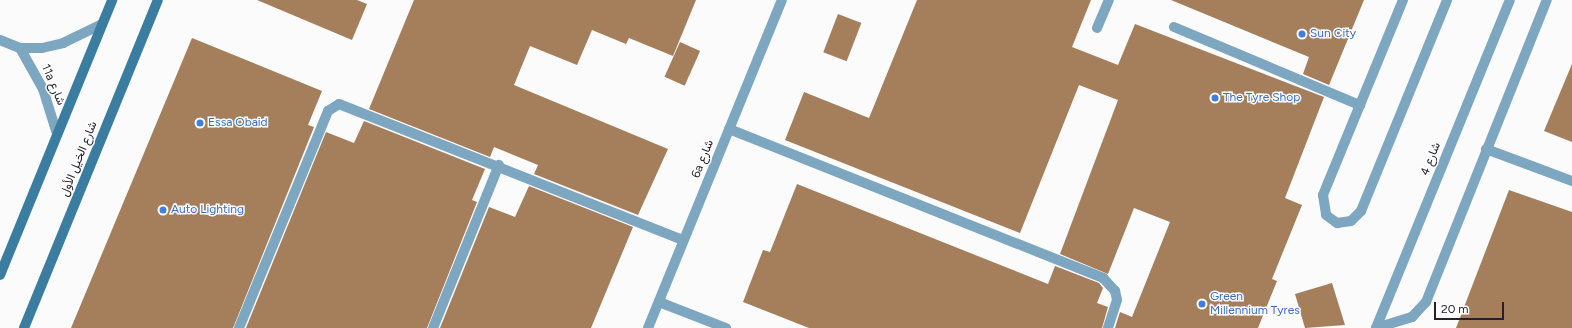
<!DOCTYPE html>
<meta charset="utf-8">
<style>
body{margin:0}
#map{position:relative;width:1572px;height:328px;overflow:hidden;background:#fbfbfb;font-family:Figtree,Vazirmatn,sans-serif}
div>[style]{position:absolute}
.building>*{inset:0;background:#a57e5c;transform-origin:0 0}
.lane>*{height:10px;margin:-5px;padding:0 5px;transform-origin:5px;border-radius:5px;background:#7da6c0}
.street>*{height:10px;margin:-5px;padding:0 5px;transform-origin:5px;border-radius:5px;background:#7da6c0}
.secondary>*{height:10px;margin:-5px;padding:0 5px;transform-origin:5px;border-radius:5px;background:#3b7da1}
.dots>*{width:11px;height:11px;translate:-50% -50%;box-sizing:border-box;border:2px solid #fff;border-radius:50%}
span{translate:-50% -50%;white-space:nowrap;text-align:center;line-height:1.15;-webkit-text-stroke:3px #fff;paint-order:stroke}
.shop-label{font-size:12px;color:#366cbe}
.left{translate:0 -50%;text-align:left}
.street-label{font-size:12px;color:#25202b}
.scale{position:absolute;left:1434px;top:302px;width:70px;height:18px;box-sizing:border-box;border:2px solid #25202b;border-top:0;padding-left:5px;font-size:12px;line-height:14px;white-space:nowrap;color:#25202b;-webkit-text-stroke:3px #fff;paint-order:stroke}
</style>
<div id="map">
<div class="building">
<i style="clip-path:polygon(257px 0,357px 0,367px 4px,352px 40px)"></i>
<i style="clip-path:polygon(414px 0,696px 0,673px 56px,629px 38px,626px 44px,592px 30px,577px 65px,530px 46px,514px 85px,668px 149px,638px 215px,534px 174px,538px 165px,494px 147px,490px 157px,369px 109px)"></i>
<i style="clip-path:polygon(917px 0,1091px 0,1072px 47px,1118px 65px,1135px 24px,1324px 97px,1285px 198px,1302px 205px,1272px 279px,1277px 281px,1258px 328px,1115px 328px,1120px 312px,1132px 317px,1170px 222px,1134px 208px,1108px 274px,1060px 254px,1118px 100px,1079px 85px,1020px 233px,785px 140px,804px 92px,869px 118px)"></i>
<i style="clip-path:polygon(1171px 0,1364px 0,1329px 85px,1303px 74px,1309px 57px)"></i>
<i style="left:838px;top:14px;width:25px;height:41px;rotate:21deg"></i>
<i style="clip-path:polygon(192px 38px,322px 91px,308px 125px,314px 127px,233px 328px,71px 328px)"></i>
<i style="left:680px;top:42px;width:22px;height:38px;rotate:24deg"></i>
<i style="clip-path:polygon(1572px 64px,1572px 142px,1544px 131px)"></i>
<i style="clip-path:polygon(364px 121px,485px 169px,472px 200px,477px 202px,427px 328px,246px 328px,326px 132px,354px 143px)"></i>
<i style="clip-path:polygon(797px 184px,1048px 284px,1055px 266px,1099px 283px,1103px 288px,1097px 303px,1108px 307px,1102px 328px,809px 328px,743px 302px,763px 250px,770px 252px)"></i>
<i style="clip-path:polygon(529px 186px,633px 227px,591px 328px,440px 328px,489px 207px,515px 217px)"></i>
<i style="clip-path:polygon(1509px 190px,1572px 212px,1572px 328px,1456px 328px)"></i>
<i style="clip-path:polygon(1332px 283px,1345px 325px,1305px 328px,1295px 294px)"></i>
</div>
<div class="lane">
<i style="left:1403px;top:0;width:211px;rotate:112.3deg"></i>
<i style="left:1323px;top:195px;width:20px;rotate:81deg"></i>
<i style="left:1326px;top:215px;width:14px;rotate:36deg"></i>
<i style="left:1337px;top:223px;width:14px;rotate:-8deg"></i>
<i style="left:1351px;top:221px;width:14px;rotate:-45deg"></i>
<i style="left:1361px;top:211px;width:228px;rotate:-67.8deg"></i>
<i style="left:1174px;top:27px;width:202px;rotate:22.8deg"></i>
<i style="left:1097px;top:28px;width:30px;rotate:-67deg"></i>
<i style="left:0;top:40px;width:22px;rotate:22deg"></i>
<i style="left:20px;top:48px;width:22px"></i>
<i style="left:42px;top:48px;width:22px;rotate:-13deg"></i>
<i style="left:63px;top:43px;width:43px;rotate:-26deg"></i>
<i style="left:20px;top:48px;width:47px;rotate:60.7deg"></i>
<i style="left:43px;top:89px;width:47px;rotate:72.7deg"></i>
<i style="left:729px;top:129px;width:403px;rotate:21.7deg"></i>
<i style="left:1103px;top:278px;width:18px;rotate:47deg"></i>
<i style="left:1115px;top:291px;width:9px;rotate:77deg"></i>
<i style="left:1117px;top:300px;width:29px;rotate:108deg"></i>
<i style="left:1486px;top:149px;width:92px;rotate:20.4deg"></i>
<i style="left:659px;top:302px;width:72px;rotate:21.2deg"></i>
<i style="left:239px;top:328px;width:235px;rotate:-67.7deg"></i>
<i style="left:328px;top:111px;width:13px;rotate:-32deg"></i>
<i style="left:339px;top:104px;width:370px;rotate:21.6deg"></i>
<i style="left:433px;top:328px;width:176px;rotate:-68deg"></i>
<i style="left:648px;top:328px;width:354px;rotate:-67.8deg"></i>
<i style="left:1376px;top:328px;width:38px;rotate:-17deg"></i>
<i style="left:1412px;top:317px;width:21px;rotate:-47deg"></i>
<i style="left:1426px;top:302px;width:325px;rotate:-68.2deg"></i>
</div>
<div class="street">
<i style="left:1376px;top:328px;width:354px;rotate:-67.8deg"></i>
</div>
<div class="secondary">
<i style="left:0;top:275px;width:297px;rotate:-67.8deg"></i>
<i style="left:24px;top:328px;width:354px;rotate:-67.8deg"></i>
</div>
<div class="dots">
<i style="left:1302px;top:34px;background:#3f7fe0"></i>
<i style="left:1215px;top:98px;background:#3f7fe0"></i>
<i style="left:200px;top:123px;background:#3f7fe0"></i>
<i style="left:163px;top:210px;background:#3f7fe0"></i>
<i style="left:1202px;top:304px;background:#3f7fe0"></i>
</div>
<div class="shop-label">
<span class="left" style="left:1310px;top:34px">Sun City</span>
<span class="left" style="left:1223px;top:98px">The Tyre Shop</span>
<span class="left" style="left:208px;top:123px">Essa Obaid</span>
<span class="left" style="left:171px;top:210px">Auto Lighting</span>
<span class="left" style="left:1210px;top:304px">Green<br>Millennium Tyres</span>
</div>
<div class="street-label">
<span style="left:53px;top:85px;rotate:67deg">11a شارع</span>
<span style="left:79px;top:159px;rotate:-68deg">شارع الخيل الأول</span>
<span style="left:703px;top:159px;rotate:-68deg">6a شارع</span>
<span style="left:1431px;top:159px;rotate:-68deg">شارع 4</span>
</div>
<div class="scale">20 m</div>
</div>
